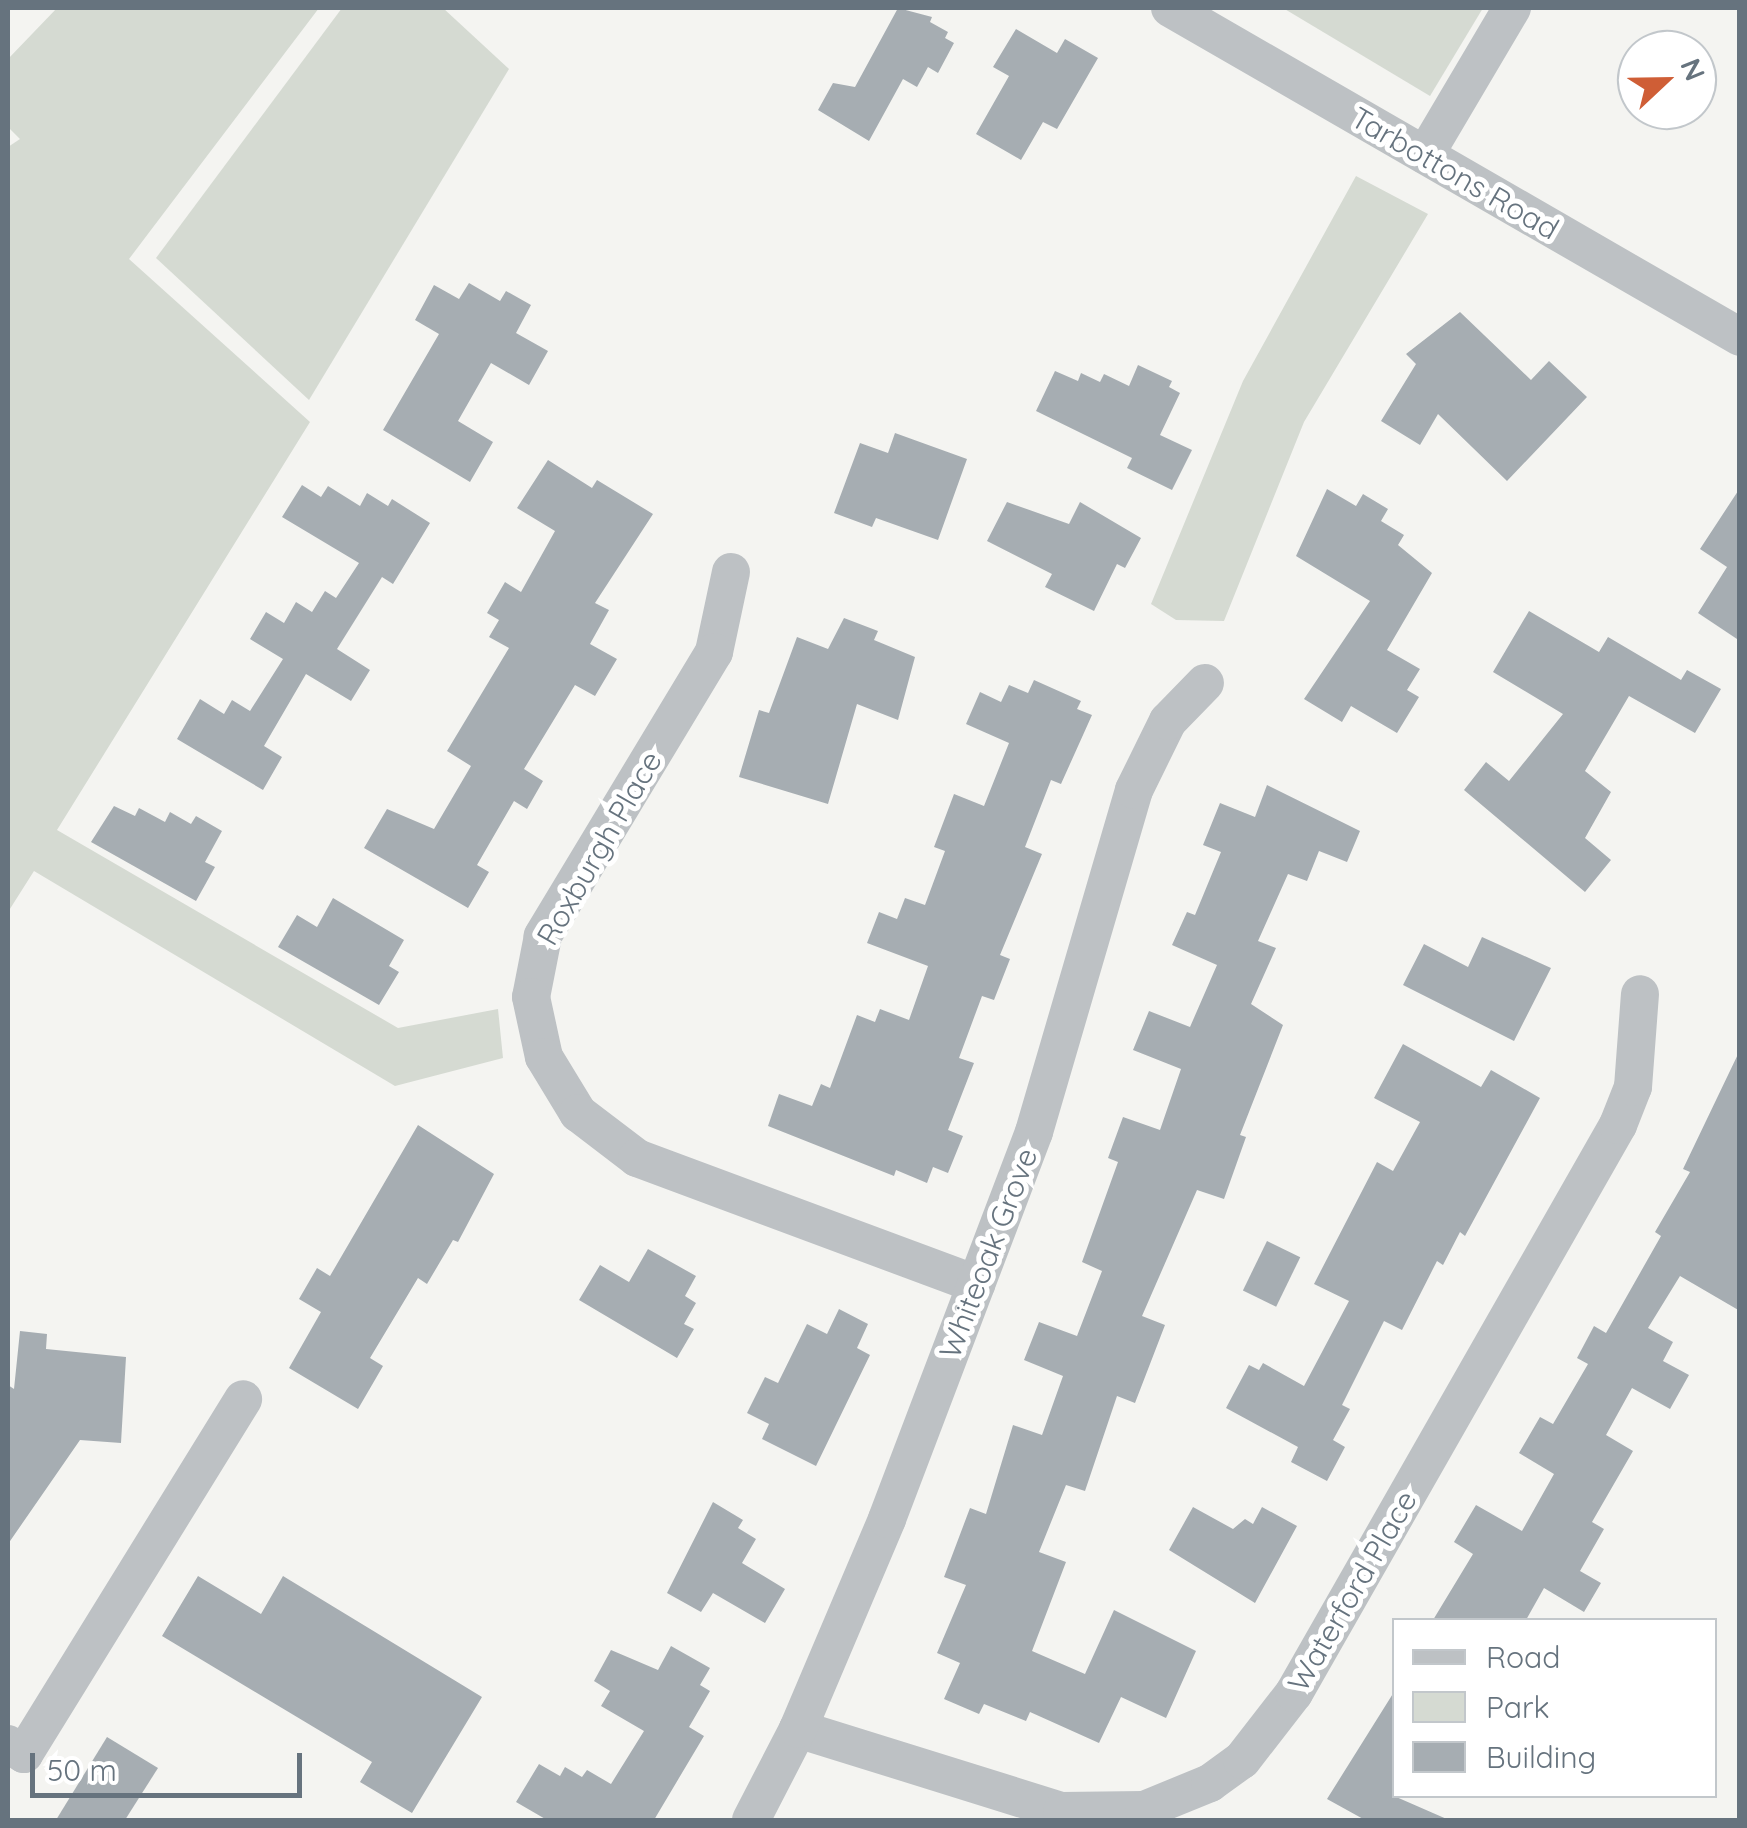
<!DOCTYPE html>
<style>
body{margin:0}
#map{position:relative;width:1747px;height:1828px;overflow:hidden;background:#f4f4f1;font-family:Quicksand,sans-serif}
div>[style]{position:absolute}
.green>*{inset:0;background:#d5dad2}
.building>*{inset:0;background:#a6adb2;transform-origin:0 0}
.minor>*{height:38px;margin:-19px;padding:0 19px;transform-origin:19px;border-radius:19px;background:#bdc1c4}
span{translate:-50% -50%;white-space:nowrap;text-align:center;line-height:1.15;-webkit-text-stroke:10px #fff;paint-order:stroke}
.street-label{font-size:30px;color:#66737e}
.frame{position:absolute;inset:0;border:10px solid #66737e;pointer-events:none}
.legend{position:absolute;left:1392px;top:1618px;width:325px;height:180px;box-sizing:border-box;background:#fff;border:2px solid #c2c7cb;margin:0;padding:12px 18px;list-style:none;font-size:30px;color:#66737e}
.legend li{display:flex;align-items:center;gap:20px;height:50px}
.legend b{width:50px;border:2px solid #c2c7cb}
.north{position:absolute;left:1617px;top:30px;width:100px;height:100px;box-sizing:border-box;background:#fff;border:2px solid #c2c7cb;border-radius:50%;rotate:68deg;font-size:28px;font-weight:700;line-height:40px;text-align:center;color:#66737e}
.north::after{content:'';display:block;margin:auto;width:35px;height:45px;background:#cf5e36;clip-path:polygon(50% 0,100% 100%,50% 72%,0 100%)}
.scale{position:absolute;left:30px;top:1753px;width:272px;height:45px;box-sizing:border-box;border:5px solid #66737e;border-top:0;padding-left:12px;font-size:30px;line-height:35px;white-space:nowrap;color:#66737e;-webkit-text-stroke:8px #fff;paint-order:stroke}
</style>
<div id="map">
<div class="green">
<i style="clip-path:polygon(57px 8px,319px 8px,129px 259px,310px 422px,57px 830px,398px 1028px,498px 1009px,503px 1058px,395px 1086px,34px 871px,8px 912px,8px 147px,20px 139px,8px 127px,8px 59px)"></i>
<i style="clip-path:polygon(342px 8px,443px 8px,509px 69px,309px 400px,156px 258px)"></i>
<i style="clip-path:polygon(1283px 8px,1483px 8px,1430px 96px)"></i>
<i style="clip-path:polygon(1356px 176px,1428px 214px,1304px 422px,1224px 621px,1176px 620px,1151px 604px,1243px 381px)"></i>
</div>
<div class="building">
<i style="clip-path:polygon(898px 8px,932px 17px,930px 22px,948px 32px,945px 38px,954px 43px,938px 73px,928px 67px,917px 87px,903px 79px,869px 141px,818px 110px,833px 83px,855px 87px)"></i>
<i style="clip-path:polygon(1016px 29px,1057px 53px,1065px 39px,1098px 58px,1057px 129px,1043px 122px,1021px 160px,976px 134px,1009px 76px,993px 67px)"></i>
<i style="clip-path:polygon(469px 283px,500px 301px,506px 291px,531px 305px,516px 333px,548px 351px,529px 385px,491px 363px,458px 421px,493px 442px,470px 482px,383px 430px,439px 334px,415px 320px,434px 285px,459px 299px)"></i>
<i style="clip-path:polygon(1460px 312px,1531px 380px,1549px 361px,1587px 397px,1507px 481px,1438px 414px,1420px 445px,1381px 421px,1416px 364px,1406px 354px)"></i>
<i style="clip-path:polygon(1138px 365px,1172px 381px,1169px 387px,1180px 393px,1160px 435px,1192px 450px,1172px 490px,1127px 468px,1132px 458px,1036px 411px,1055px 371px,1078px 381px,1081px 373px,1100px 382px,1104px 374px,1129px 386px)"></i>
<i style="clip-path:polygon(895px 433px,967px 459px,938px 540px,876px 518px,872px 527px,834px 513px,860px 443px,888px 453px)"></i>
<i style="clip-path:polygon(548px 460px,592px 488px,597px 480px,653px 514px,595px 603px,609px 610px,590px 644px,617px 659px,595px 696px,575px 685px,524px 769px,543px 781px,527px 809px,514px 801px,477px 865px,489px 872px,468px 908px,364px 848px,387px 809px,434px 829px,471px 766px,447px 751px,509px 648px,489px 637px,499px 620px,487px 613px,505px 582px,521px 592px,555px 531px,517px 508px)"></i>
<i style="clip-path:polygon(302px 485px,321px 497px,328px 486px,360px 506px,367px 493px,388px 506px,392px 499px,430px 523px,393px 584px,382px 577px,337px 649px,370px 670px,351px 701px,306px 674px,264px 746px,282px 757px,263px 790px,177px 739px,200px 699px,224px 714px,232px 700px,250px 711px,283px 659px,250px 639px,266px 612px,284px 623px,296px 602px,312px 612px,325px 591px,336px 598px,359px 563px,282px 517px)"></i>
<i style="clip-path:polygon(1740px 488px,1740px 641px,1698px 613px,1727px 567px,1700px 549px)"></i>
<i style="clip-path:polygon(1327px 489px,1356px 506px,1363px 494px,1388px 509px,1381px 521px,1404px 535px,1398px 545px,1432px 573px,1387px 650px,1420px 669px,1407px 690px,1419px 697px,1397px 733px,1351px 706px,1342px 722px,1304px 699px,1370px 601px,1296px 556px)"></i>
<i style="clip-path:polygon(1007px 502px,1069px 524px,1080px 502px,1141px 538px,1125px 568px,1117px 564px,1094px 611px,1045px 587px,1052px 574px,987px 541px)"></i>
<i style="clip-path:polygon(1529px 611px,1599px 652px,1608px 637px,1681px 680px,1687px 670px,1721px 689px,1695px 733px,1629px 696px,1585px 771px,1611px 792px,1585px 838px,1611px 860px,1585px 892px,1464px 790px,1486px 762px,1509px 781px,1563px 714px,1493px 672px)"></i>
<i style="clip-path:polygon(844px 618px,878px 631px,874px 640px,915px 657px,898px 720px,857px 704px,828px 804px,739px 777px,759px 710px,769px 713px,797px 637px,828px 649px)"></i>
<i style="clip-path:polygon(1034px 680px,1081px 701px,1077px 709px,1092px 715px,1061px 784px,1051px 780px,1025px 847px,1042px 854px,1000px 955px,1010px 959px,994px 1000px,982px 996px,959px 1058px,974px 1063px,948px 1130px,963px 1136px,948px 1173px,933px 1167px,927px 1183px,896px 1170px,894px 1176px,768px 1126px,779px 1094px,812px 1106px,821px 1084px,830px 1088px,857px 1015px,875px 1022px,880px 1009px,909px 1020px,928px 966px,867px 943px,879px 912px,897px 919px,905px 898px,925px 905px,945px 851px,934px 847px,954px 794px,984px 806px,1009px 743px,966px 724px,980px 692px,1001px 702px,1009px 685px,1028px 693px)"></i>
<i style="clip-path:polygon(1267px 785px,1360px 831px,1347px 862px,1319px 851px,1307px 881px,1288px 874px,1258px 941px,1276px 948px,1251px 1004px,1283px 1025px,1240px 1135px,1246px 1137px,1224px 1199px,1197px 1190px,1142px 1316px,1165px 1325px,1135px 1403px,1117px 1396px,1085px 1491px,1066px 1485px,1039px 1552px,1066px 1562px,1032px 1651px,1085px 1674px,1114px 1610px,1196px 1651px,1166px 1718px,1121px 1697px,1099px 1743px,1030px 1712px,1026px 1721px,984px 1704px,979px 1714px,944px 1699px,960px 1663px,937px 1653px,966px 1585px,944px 1577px,970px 1508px,986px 1514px,1013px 1425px,1042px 1435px,1063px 1376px,1024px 1360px,1039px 1322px,1077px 1336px,1102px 1271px,1082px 1262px,1118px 1162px,1108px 1158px,1123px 1117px,1160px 1130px,1181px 1069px,1133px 1050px,1149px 1011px,1190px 1027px,1217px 965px,1172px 945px,1187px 912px,1195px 915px,1221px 852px,1203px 845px,1220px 803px,1255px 817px)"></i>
<i style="clip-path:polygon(114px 806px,135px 816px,139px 808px,165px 822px,170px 812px,191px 824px,196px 816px,222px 831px,205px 862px,215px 867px,196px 901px,91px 842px)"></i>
<i style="clip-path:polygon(333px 898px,404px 940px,389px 966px,399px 972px,379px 1005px,278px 947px,297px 915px,317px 927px)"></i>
<i style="clip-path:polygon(1482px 937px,1551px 968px,1514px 1041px,1403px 985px,1424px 944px,1468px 967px)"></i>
<i style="clip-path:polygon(1403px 1044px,1481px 1087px,1491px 1070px,1540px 1098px,1465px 1236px,1460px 1232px,1443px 1265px,1437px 1261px,1402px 1330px,1384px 1321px,1342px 1405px,1350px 1409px,1333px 1440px,1345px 1447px,1327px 1481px,1291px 1462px,1298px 1447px,1226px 1408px,1249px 1365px,1259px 1370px,1263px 1363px,1304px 1386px,1349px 1301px,1314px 1284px,1377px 1162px,1393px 1171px,1420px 1122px,1374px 1098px)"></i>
<i style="clip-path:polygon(1740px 1050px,1740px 1311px,1680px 1276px,1648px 1328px,1673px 1342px,1663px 1361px,1689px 1375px,1670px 1409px,1632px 1388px,1606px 1435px,1633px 1451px,1592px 1522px,1604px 1529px,1580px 1571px,1601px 1583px,1584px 1612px,1544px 1588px,1526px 1620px,1433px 1620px,1473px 1554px,1454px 1542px,1476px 1505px,1522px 1531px,1554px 1474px,1519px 1453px,1540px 1417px,1553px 1424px,1588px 1364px,1577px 1358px,1594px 1326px,1606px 1333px,1661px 1236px,1655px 1232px,1690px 1172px,1683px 1169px)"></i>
<i style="clip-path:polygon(418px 1125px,494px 1174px,458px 1242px,453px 1240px,427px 1284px,418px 1278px,370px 1358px,383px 1366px,358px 1409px,289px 1368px,321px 1312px,299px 1299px,317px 1268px,330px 1276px)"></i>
<i style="left:1267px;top:1241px;width:37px;height:55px;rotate:26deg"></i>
<i style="clip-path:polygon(648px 1249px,696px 1276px,685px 1296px,696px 1303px,684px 1324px,694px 1329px,677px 1358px,579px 1300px,600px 1265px,629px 1282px)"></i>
<i style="clip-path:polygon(839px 1309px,868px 1324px,857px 1348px,870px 1355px,816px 1466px,762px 1439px,769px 1424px,747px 1413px,765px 1377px,778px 1383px,807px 1324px,827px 1334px)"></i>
<i style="clip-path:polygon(20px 1331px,47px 1334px,46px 1349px,126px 1357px,121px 1443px,80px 1440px,8px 1544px,8px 1385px,14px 1389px)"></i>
<i style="clip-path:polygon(713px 1502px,743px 1520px,738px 1528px,756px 1539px,742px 1563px,785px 1589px,765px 1623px,713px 1593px,701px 1612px,667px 1593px)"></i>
<i style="clip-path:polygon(1193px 1507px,1233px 1529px,1245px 1519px,1253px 1524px,1262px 1507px,1297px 1526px,1255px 1603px,1169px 1550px)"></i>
<i style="clip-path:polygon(198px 1576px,261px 1614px,283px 1576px,482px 1697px,412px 1813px,360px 1782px,372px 1762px,162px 1636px)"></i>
<i style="clip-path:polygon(671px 1646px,710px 1668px,700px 1685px,710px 1691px,689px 1727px,704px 1736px,654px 1820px,547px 1820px,516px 1802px,539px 1764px,560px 1776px,565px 1767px,582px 1777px,587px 1770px,611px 1784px,644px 1731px,601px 1706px,610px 1691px,594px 1681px,611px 1650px,658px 1670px)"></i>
<i style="clip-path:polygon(1394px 1692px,1394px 1796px,1449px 1820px,1365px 1820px,1327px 1799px)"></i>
<i style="clip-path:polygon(107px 1737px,158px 1768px,125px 1820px,56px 1820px)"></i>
</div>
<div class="minor">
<i style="left:1170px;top:8px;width:658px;rotate:29.99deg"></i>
<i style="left:1425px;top:155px;width:171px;rotate:-59.4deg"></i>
<i style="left:731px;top:572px;width:82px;rotate:102deg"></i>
<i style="left:714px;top:652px;width:332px;rotate:121.1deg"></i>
<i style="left:543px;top:936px;width:62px;rotate:101.1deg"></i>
<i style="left:531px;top:997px;width:61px;rotate:77.8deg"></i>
<i style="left:544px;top:1057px;width:66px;rotate:58.7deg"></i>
<i style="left:578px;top:1113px;width:74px;rotate:37.3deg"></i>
<i style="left:637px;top:1158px;width:362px;rotate:20.4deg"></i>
<i style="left:798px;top:1729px;width:276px;rotate:17.3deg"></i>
<i style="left:1062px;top:1811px;width:82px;rotate:-0.7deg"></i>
<i style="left:1144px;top:1810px;width:71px;rotate:-22.2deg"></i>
<i style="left:1210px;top:1783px;width:39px;rotate:-36deg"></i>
<i style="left:1242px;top:1760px;width:85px;rotate:-52.2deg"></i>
<i style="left:1294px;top:1693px;width:654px;rotate:-60.3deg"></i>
<i style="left:1618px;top:1125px;width:41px;rotate:-68.5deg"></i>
<i style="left:1633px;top:1087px;width:93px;rotate:-85.7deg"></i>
<i style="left:8px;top:1744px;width:19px;rotate:32deg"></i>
<i style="left:24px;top:1754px;width:417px;rotate:-58.3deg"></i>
<i style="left:751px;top:1820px;width:102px;rotate:-62.7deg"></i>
<i style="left:798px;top:1729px;width:228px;rotate:-67deg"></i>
<i style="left:887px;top:1519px;width:414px;rotate:-69.2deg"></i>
<i style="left:1034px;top:1132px;width:356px;rotate:-73.7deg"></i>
<i style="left:1134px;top:790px;width:77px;rotate:-63.8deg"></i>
<i style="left:1168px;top:721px;width:53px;rotate:-45.8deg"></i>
</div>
<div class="street-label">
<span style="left:1455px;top:173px;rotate:30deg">Tarbottons Road</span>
<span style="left:599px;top:848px;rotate:-60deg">Roxburgh Place</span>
<span style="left:988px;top:1253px;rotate:-69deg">Whiteoak Grove</span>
<span style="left:1352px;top:1591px;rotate:-60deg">Waterford Place</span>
</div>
<div class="frame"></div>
<ul class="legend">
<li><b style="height:12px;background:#bdc1c4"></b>Road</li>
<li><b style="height:28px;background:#d5dad2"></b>Park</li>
<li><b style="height:28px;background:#a6adb2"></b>Building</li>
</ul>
<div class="north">N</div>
<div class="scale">50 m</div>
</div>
